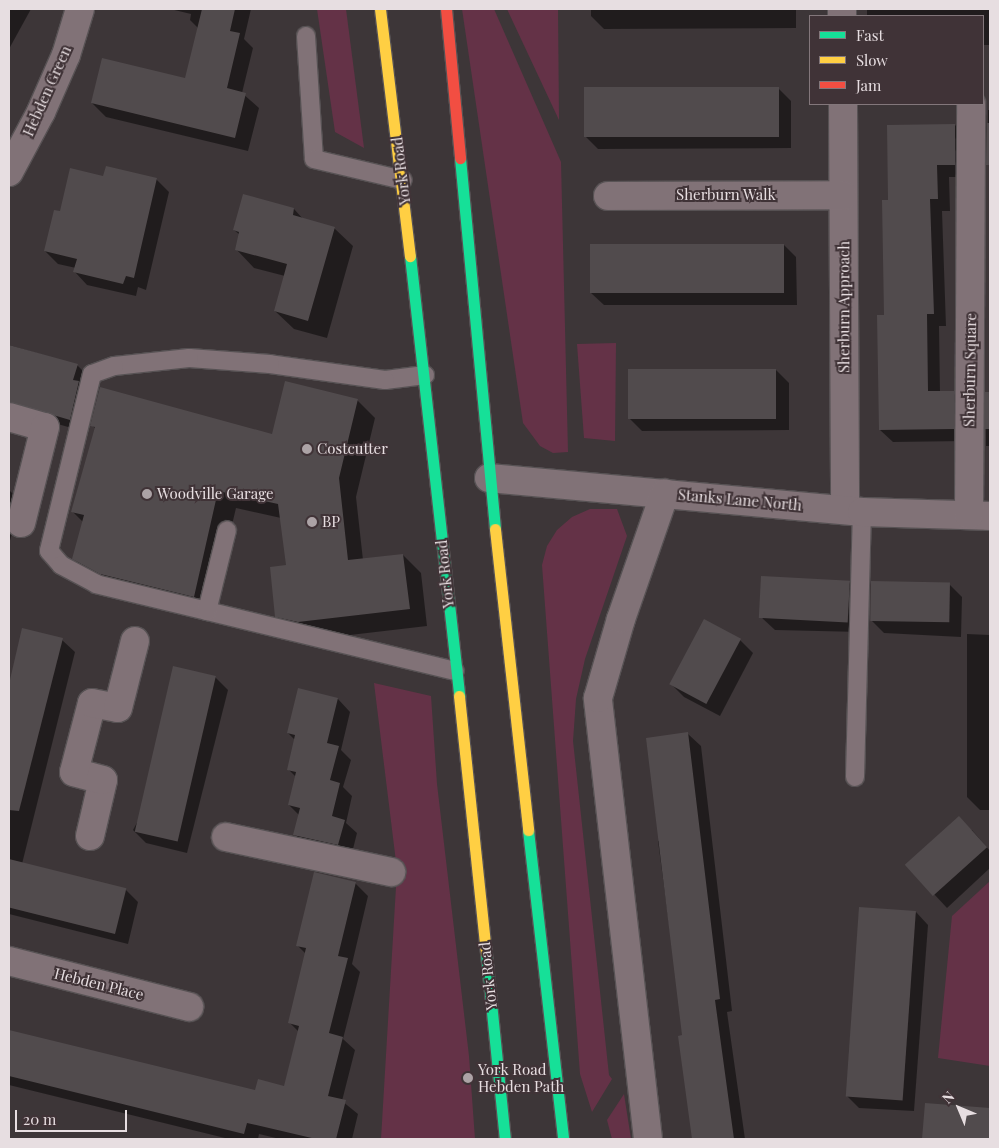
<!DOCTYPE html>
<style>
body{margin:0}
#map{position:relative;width:999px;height:1148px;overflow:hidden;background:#3d3638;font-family:"Playfair Display",serif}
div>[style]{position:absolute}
.green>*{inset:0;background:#643247}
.shadow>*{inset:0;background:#0007;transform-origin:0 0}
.building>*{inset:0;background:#514b4d;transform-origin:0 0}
.roads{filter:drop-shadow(1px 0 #575254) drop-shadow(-1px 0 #575254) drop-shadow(0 1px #575254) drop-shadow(0 -1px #575254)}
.lane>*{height:18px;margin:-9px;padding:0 9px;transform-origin:9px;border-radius:9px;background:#817277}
.street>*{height:28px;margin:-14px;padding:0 14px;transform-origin:14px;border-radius:14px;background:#817277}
.fast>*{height:11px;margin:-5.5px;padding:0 5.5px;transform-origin:5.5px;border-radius:5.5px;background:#16e098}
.slow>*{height:11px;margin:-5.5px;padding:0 5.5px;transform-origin:5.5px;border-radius:5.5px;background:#ffcf43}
.jam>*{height:11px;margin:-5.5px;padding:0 5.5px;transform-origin:5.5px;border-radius:5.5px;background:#f24e42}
.dots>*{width:14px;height:14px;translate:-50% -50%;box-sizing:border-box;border:2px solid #403337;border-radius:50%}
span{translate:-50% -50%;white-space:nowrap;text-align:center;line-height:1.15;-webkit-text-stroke:4px #403337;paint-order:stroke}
.street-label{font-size:15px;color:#e7dee1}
.poi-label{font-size:15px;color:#e7dee1}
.left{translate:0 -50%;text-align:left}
.frame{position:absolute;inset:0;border:10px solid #e7dee1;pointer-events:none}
.legend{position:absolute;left:809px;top:15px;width:175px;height:90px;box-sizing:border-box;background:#403337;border:1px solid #83777b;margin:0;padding:6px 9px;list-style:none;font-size:15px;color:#e7dee1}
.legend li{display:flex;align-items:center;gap:10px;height:25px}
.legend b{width:25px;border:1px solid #83777b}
.north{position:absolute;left:934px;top:1083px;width:50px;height:50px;-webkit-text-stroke:4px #403337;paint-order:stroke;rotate:315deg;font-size:14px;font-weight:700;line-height:20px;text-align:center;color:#e7dee1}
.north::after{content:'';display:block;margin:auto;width:18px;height:22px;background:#e7dee1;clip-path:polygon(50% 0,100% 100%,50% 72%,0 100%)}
.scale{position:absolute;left:15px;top:1110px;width:112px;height:22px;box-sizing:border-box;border:2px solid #e7dee1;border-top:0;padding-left:6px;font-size:15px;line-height:18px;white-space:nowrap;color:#e7dee1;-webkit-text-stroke:4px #403337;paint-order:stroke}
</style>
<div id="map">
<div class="green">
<i style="clip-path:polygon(317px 9px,346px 9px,364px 148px,335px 132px)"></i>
<i style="clip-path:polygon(462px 9px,494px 9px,561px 162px,568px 452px,553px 453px,540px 446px,523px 423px)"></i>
<i style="clip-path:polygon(507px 9px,558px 9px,559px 120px)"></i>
<i style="clip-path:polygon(616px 343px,615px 441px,584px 438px,577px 344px)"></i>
<i style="clip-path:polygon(590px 509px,617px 509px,627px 536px,585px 659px,576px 699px,573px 741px,609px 1075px,612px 1079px,592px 1112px,580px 1074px,542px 565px,547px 546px,557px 530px,572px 517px)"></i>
<i style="clip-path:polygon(374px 683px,431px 696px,437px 784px,469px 1056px,475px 1139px,381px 1139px,397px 870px)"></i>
<i style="clip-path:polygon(990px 881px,990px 1066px,938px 1058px,952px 916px)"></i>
<i style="clip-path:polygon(624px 1094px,631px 1139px,612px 1139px,607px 1120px)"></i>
</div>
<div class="shadow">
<i style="clip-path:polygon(9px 9px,31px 9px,9px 49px)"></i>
<i style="clip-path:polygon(170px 9px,251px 9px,244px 39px,253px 48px,242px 93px,259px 108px,248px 151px,106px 117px,92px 103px,186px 80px,198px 28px,190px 20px,191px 14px)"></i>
<i style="clip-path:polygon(591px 9px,796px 9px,796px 28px,604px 29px,591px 16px)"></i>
<i style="clip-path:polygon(867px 9px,990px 9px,990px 45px,983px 45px,983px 16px,867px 16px)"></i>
<i style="clip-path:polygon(779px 89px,791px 101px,791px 148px,598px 149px,586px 137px)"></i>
<i style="left:988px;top:110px;width:2px;height:54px"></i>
<i style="clip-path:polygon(955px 125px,967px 137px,967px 177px,949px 177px,950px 211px,942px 211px,946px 326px,939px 326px,940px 392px,953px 393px,966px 405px,966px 441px,893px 442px,880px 430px,889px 201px)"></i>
<i style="clip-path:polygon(104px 178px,156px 179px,169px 192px,146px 290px,138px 287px,136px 296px,87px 285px,75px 272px,76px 268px,58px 264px,45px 251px,61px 213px)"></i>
<i style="clip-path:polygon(244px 196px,294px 209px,304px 220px,334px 228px,353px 246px,327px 338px,294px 329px,275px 311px,285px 276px,254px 268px,236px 249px,240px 235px,234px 230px)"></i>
<i style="clip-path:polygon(784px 245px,796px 257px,797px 305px,604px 305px,591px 293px)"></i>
<i style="clip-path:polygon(9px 345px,77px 365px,90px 378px,82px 431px,9px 410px)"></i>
<i style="clip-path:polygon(776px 370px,789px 383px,789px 430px,642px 431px,629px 418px)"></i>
<i style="left:986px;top:393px;width:4px;height:53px"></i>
<i style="clip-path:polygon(357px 400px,375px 418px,356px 497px,363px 560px,403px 555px,421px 573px,427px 626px,316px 639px,295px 634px,277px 616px,287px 566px,281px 518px,236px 508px,211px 614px,92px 577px,74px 559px,83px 522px,73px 512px,96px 429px,92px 425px,273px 435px)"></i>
<i style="clip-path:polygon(9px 490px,21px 502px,9px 544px)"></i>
<i style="clip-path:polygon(763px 577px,849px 582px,862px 595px,861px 632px,775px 630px,762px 618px)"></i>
<i style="clip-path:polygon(949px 584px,962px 597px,961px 637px,884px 633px,871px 620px)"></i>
<i style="clip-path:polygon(24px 630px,62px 640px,75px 652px,22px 864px,125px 889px,138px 902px,128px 944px,9px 914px,9px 688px)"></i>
<i style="clip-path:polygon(967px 634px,990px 635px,990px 810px,980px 810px,967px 797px)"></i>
<i style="clip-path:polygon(740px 640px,753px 653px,720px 716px,684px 697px,671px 684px)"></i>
<i style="clip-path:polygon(215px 677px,228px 690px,187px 853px,146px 843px,133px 830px)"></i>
<i style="clip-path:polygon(299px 690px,338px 699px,350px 712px,341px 750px,351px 760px,343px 787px,352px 796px,346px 823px,357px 833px,351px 857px,307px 848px,295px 835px,299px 815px,289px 805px,296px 777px,288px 769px,295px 740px,288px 733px)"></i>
<i style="clip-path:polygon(688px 734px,701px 746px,732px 1011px,727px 1012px,745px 1139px,693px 1139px,679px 1037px,684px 1036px,658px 841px,662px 840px)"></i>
<i style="clip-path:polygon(972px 830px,990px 851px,990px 868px,947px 908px,907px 865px)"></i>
<i style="clip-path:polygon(355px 883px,368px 896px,352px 964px,360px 972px,343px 1039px,355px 1050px,342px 1101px,358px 1114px,352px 1139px,280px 1139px,259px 1134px,258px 1139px,229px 1139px,9px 1085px,9px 1031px,256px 1092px,285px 1087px,299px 1032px,289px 1022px,306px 954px,297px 945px)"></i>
<i style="clip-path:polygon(916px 912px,928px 925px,914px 1111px,859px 1108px,846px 1095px)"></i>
<i style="clip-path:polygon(926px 1105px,990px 1109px,990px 1139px,924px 1139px)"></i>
</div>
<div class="building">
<i style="clip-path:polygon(202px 9px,235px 9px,230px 31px,240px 33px,227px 88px,246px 93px,235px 138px,91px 103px,102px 58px,185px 78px)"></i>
<i style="left:584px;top:87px;width:195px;height:50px"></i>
<i style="clip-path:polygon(987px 123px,990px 123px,990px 165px,986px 165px)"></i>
<i style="clip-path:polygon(955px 124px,955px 165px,937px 165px,938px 199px,930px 199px,934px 314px,927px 314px,928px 391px,954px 391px,954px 429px,879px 430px,877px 315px,884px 315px,882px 200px,888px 200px,887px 125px)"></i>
<i style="clip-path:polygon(106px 166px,157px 178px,134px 278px,126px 276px,123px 284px,73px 272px,77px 259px,44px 251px,54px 210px,60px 211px,70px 168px,103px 176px)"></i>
<i style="clip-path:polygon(243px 194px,294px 208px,293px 215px,335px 227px,308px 321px,274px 311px,287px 264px,235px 250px,239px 232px,233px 230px)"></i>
<i style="left:590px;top:244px;width:194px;height:49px"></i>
<i style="clip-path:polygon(9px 345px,78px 364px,73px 380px,79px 381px,70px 420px,9px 402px)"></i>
<i style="left:628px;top:369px;width:148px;height:50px"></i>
<i style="clip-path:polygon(285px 381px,358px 399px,339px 478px,348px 560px,403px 554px,410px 609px,298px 622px,275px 617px,270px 567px,286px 565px,278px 504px,218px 491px,194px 597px,100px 574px,72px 559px,84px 515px,71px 512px,95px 427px,90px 426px,100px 387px,272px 434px)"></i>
<i style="left:985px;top:392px;width:5px;height:37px"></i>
<i style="left:761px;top:576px;width:89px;height:42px;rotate:3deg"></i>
<i style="left:871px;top:581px;width:79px;height:40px;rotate:1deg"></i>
<i style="left:704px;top:619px;width:42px;height:74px;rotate:28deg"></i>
<i style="clip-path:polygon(22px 628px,63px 638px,19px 811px,9px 810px,9px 684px)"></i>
<i style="left:173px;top:666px;width:44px;height:170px;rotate:13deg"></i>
<i style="clip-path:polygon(298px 688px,338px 698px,327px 743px,339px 746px,330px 780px,340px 783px,332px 816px,345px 820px,338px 845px,293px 835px,300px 808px,288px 805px,296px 772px,287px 770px,295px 735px,287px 733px)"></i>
<i style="clip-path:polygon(688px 732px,720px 999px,715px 1000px,734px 1139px,692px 1139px,678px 1036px,682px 1035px,646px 738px)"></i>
<i style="left:959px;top:816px;width:42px;height:73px;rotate:48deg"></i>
<i style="left:9px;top:859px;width:121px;height:47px;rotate:14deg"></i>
<i style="clip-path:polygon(314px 872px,356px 882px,338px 956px,348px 958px,329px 1033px,343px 1037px,328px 1096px,346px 1100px,336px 1139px,316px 1139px,247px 1123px,244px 1134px,9px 1076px,9px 1030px,255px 1090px,258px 1079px,284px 1086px,299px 1026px,288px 1023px,306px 948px,296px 946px)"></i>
<i style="left:859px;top:907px;width:57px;height:190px;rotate:4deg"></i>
<i style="clip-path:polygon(925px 1103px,990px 1108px,990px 1139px,922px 1139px)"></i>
</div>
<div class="roads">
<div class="lane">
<i style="left:306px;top:36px;width:123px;rotate:86.3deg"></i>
<i style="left:314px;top:159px;width:91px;rotate:13.3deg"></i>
<i style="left:425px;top:375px;width:40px;rotate:172.9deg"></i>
<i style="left:385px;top:380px;width:116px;rotate:-172.1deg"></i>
<i style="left:270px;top:364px;width:81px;rotate:-175.8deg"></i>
<i style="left:189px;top:358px;width:75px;rotate:173.9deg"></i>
<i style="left:114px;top:366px;width:23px;rotate:160deg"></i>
<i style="left:92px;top:374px;width:182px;rotate:103.7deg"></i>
<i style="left:49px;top:551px;width:18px;rotate:49deg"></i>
<i style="left:61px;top:565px;width:40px;rotate:28deg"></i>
<i style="left:96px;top:584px;width:369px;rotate:13.6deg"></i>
<i style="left:207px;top:611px;width:83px;rotate:-76.1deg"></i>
<i style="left:855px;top:777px;width:265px;rotate:-88.5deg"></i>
</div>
<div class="street">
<i style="left:842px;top:9px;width:7px;rotate:90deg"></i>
<i style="left:843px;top:104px;width:406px;rotate:89.7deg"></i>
<i style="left:9px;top:172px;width:68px;rotate:-61.9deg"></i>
<i style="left:41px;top:112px;width:62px;rotate:-66.3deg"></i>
<i style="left:66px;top:55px;width:48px;rotate:-73.1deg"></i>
<i style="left:608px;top:196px;width:235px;rotate:-0.2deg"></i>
<i style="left:9px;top:417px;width:37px;rotate:16deg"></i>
<i style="left:45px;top:427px;width:99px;rotate:104deg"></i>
<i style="left:489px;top:478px;width:375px;rotate:5.2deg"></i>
<i style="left:862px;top:512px;width:128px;rotate:1.8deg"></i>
<i style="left:969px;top:515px;width:411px;rotate:-89.7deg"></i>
<i style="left:90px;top:836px;width:57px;rotate:-76.9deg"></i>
<i style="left:103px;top:780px;width:30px;rotate:-165deg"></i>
<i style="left:74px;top:772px;width:71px;rotate:-75.4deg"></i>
<i style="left:92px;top:703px;width:26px;rotate:11deg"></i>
<i style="left:118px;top:708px;width:69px;rotate:-75.8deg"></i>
<i style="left:226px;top:837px;width:169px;rotate:12deg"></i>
<i style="left:9px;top:961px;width:186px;rotate:14.3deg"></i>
<i style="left:648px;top:1139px;width:444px;rotate:-96.5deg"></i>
<i style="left:598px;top:698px;width:82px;rotate:-73.8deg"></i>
<i style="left:621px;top:619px;width:133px;rotate:-70.8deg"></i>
</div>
<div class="fast">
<i style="left:460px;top:158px;width:373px;rotate:84.6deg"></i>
<i style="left:410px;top:256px;width:443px;rotate:83.6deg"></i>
<i style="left:528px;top:830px;width:311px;rotate:83.5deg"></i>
<i style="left:486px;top:953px;width:187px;rotate:84.2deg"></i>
</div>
<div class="slow">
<i style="left:380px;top:9px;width:249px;rotate:83.1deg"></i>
<i style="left:495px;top:529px;width:303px;rotate:83.7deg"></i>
<i style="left:459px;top:696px;width:258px;rotate:84deg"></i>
</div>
<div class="jam">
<i style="left:446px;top:9px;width:150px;rotate:84.6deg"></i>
</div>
</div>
<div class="dots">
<i style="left:307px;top:449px;background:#aca3a6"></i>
<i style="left:147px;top:494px;background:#aca3a6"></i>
<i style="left:312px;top:522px;background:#aca3a6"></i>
<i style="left:468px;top:1078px;background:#aca3a6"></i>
</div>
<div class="street-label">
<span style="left:47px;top:91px;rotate:-66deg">Hebden Green</span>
<span style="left:401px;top:171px;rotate:-97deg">York Road</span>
<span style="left:726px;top:195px">Sherburn Walk</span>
<span style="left:844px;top:307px;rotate:-90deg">Sherburn Approach</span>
<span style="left:970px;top:370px;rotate:-89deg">Sherburn Square</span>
<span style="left:740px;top:500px;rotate:5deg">Stanks Lane North</span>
<span style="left:445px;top:574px;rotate:-96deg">York Road</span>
<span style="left:488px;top:976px;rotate:-96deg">York Road</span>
<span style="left:99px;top:984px;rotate:14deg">Hebden Place</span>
</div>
<div class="poi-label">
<span class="left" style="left:317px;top:449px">Costcutter</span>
<span class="left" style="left:157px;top:494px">Woodville Garage</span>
<span class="left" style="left:322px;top:522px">BP</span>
<span class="left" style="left:478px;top:1078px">York Road<br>Hebden Path</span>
</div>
<div class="frame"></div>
<ul class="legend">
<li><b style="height:6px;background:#16e098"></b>Fast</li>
<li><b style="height:6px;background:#ffcf43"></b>Slow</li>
<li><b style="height:6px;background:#f24e42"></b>Jam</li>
</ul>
<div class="north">N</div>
<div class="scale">20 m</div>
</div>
